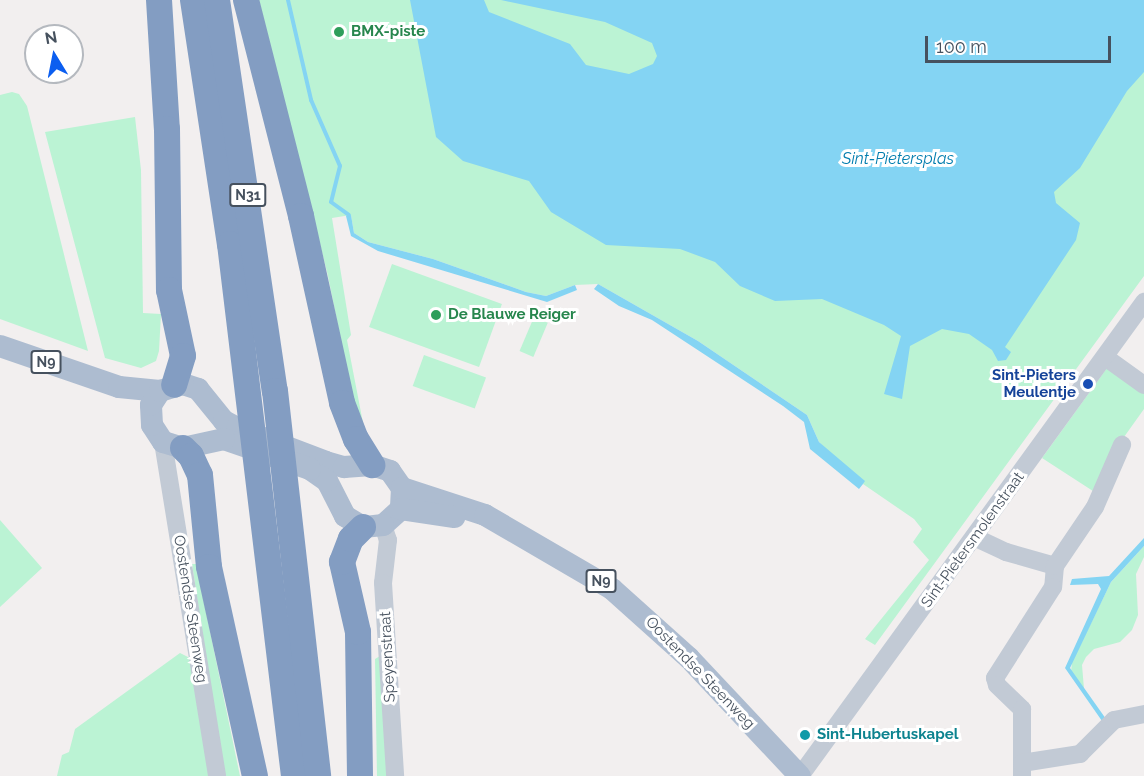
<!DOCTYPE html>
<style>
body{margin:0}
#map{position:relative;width:1144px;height:776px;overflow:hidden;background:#f2efef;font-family:Raleway,sans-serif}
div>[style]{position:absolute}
.green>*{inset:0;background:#bbf3d4;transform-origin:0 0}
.water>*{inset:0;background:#84d4f3}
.stream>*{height:4px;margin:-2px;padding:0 2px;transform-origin:2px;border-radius:2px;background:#84d4f3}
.minor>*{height:18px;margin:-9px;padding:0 9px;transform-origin:9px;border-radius:9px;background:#c2cad5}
.major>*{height:22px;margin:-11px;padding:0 11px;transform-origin:11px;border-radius:11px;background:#adbcd0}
.highway>*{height:26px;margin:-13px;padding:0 13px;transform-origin:13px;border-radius:13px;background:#839dc2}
.dots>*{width:16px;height:16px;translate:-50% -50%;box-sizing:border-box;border:3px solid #fff;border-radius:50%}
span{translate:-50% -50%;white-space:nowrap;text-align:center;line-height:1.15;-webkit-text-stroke:6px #fff;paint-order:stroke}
.shield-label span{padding:2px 4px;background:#fff;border:2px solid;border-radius:4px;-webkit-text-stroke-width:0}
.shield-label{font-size:14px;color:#46515e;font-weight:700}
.leisure-label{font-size:15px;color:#27864d;font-weight:700}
.left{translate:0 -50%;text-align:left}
.transit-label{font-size:15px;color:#164399;font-weight:700}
.right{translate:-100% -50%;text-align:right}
.street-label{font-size:15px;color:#46515e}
.culture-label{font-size:15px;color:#0d838f;font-weight:700}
.water-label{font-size:16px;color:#027dae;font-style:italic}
.north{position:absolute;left:24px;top:24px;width:60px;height:60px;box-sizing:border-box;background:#fff;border:2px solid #b5b9bf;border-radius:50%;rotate:350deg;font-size:16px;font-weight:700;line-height:24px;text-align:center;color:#46515e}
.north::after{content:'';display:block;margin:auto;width:21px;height:27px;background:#0b5ef0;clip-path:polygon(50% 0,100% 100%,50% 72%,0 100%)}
.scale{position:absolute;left:925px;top:36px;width:186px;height:27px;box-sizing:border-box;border:3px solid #46515e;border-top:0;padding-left:8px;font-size:18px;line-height:21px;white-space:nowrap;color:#46515e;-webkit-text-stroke:4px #fff;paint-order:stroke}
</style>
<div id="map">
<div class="green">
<i style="clip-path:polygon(259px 0,1144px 0,1144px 276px,875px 645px,865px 639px,929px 560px,913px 542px,922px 529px,914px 519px,863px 484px,864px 481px,835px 458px,819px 442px,807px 415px,698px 341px,598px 284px,575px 285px,546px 296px,526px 292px,433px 259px,368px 242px,354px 233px,351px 215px,332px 218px,351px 335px,347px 340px,364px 428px,354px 406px,328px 276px)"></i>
<i style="clip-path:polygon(12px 92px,19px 94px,27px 106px,88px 351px,0 319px,0 95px)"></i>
<i style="clip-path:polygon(135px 117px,141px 170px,143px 313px,161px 314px,159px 351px,156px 361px,141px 368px,105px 358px,45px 132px)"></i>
<i style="left:392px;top:264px;width:117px;height:67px;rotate:20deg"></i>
<i style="left:534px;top:317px;width:15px;height:37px;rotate:23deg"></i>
<i style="left:424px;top:355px;width:66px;height:33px;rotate:20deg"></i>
<i style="clip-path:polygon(1107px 368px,1144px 392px,1144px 409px,1119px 444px,1096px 493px,1042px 458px)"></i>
<i style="clip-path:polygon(0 520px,42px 568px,0 607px)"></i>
<i style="clip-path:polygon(1144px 546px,1144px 557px,1136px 574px,1138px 615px,1132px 630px,1120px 642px,1094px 649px,1086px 657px,1082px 665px,1084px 689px,1071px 672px,1072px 662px,1111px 582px)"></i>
<i style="clip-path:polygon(192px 564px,196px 564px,240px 776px,224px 776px)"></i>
<i style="clip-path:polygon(180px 653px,190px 658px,209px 776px,57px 776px,62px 755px,69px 752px,75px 729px)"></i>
<i style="clip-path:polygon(380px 656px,387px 776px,377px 776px,375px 659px)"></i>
</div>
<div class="water">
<i style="clip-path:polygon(410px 0,484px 0,489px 12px,570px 44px,586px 65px,629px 74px,653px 64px,657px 56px,652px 43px,605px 22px,501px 0,1144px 0,1144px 72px,1127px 91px,1080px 168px,1054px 192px,1056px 203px,1080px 223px,1076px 240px,1005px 347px,1011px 352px,1006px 360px,998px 361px,992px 350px,969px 334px,942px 329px,910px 346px,902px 399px,884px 394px,901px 336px,884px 325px,822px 299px,775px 301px,740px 286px,715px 262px,680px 249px,606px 245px,551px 212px,529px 181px,463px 161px,436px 137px)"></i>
<i style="clip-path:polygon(351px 215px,354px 233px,368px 242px,433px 259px,526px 292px,546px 296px,575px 285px,577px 290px,547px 302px,378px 251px,351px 236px,346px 216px)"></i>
<i style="clip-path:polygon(598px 284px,698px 341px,807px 415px,819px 442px,865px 481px,863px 484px,859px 489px,810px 449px,804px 422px,783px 406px,652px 320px,619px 306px,594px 289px)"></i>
<i style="clip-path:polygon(1144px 538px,1144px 546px,1111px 582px,1070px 668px,1106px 719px,1102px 721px,1065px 668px,1101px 589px,1098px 584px,1070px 585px,1072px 579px,1109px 576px)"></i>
</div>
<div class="stream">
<i style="left:288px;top:0;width:103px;rotate:77deg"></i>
<i style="left:311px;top:100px;width:72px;rotate:66.3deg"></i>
<i style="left:340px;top:166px;width:37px;rotate:104deg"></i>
<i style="left:331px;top:202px;width:22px;rotate:36deg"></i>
</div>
<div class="minor">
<i style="left:1105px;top:357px;width:48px;rotate:35.7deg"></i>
<i style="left:163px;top:442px;width:338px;rotate:80.8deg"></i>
<i style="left:383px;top:525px;width:16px;rotate:72deg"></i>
<i style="left:388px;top:540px;width:43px;rotate:96.6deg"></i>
<i style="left:383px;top:583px;width:193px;rotate:86.4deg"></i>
<i style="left:974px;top:537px;width:35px;rotate:25deg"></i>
<i style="left:1006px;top:552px;width:51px;rotate:15.9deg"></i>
<i style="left:1055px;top:566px;width:21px;rotate:95deg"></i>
<i style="left:1053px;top:587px;width:108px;rotate:122.5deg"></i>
<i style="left:995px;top:678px;width:7px;rotate:74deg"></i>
<i style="left:997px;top:685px;width:35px;rotate:44deg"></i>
<i style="left:1022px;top:709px;width:67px;rotate:90deg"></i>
<i style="left:1055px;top:566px;width:71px;rotate:-55.9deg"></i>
<i style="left:1095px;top:507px;width:68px;rotate:-66.5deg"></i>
<i style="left:1022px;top:763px;width:59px;rotate:-8.8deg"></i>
<i style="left:1080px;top:754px;width:48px;rotate:-45deg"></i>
<i style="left:1114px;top:720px;width:31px;rotate:-11deg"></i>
<i style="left:800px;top:776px;width:586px;rotate:-54.03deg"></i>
</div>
<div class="major">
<i style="left:0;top:346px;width:126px;rotate:19deg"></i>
<i style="left:119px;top:387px;width:41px;rotate:5.6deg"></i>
<i style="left:183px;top:384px;width:16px;rotate:18deg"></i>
<i style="left:198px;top:389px;width:41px;rotate:50.9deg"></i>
<i style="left:224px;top:421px;width:15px;rotate:28deg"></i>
<i style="left:237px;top:428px;width:95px;rotate:20.9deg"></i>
<i style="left:326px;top:462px;width:19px;rotate:16deg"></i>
<i style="left:344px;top:467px;width:28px;rotate:-4deg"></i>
<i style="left:372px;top:465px;width:19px;rotate:18deg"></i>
<i style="left:390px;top:471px;width:21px;rotate:55deg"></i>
<i style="left:402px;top:488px;width:21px;rotate:93deg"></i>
<i style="left:401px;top:509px;width:24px;rotate:138deg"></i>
<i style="left:383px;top:525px;width:20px;rotate:174deg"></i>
<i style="left:363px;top:527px;width:21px;rotate:-149deg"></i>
<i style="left:345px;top:516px;width:39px;rotate:-117deg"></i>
<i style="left:327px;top:481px;width:21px;rotate:-145deg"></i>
<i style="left:310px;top:469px;width:91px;rotate:-160.8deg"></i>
<i style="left:224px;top:439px;width:42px;rotate:167.6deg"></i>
<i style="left:183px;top:448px;width:21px;rotate:-163deg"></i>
<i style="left:163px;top:442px;width:20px;rotate:-123deg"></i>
<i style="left:152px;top:425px;width:20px;rotate:-93deg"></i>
<i style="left:151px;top:405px;width:17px;rotate:-57deg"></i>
<i style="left:160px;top:391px;width:24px;rotate:-17deg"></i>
<i style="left:402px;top:488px;width:87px;rotate:18deg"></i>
<i style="left:485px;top:515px;width:147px;rotate:30.2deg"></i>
<i style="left:612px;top:589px;width:103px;rotate:41.9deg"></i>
<i style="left:689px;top:658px;width:162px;rotate:46.8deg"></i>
<i style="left:401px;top:509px;width:54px;rotate:8.6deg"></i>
</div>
<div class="highway">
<i style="left:159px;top:0;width:129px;rotate:86.5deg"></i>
<i style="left:167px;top:129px;width:161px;rotate:89.3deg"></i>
<i style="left:169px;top:290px;width:67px;rotate:78deg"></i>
<i style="left:183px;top:356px;width:30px;rotate:107deg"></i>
<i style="left:193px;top:0;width:247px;rotate:81.4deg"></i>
<i style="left:230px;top:244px;width:536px;rotate:83.14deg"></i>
<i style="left:217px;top:0;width:395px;rotate:81.6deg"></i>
<i style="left:275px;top:391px;width:387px;rotate:83.6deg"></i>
<i style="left:246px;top:0;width:223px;rotate:75.7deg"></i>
<i style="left:301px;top:216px;width:191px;rotate:77.6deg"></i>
<i style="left:342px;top:403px;width:39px;rotate:69deg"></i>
<i style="left:356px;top:439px;width:31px;rotate:58deg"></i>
<i style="left:183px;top:448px;width:11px;rotate:45deg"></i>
<i style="left:191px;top:456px;width:21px;rotate:65deg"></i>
<i style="left:200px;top:475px;width:92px;rotate:84.4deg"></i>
<i style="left:209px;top:567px;width:214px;rotate:77.6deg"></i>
<i style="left:360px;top:776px;width:144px;rotate:-90.8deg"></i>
<i style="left:358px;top:632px;width:72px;rotate:-102.9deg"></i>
<i style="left:342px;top:562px;width:25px;rotate:-69deg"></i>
<i style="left:351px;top:539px;width:17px;rotate:-45deg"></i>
</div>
<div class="dots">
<i style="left:339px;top:32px;background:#2e9e5b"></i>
<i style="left:436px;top:315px;background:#2e9e5b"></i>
<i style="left:1088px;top:384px;background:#1a4fb4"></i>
<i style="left:805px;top:735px;background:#0f9aa8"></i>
</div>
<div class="shield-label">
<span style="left:248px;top:195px">N31</span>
<span style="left:46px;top:362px">N9</span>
<span style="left:601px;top:581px">N9</span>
</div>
<div class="leisure-label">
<span class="left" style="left:351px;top:32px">BMX-piste</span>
<span class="left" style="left:448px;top:315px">De Blauwe Reiger</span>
</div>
<div class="transit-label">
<span class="right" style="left:1076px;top:384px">Sint-Pieters<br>Meulentje</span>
</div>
<div class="street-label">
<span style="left:973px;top:540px;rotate:-54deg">Sint-Pietersmolenstraat</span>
<span style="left:190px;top:609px;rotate:81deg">Oostendse Steenweg</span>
<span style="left:388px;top:657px;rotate:-93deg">Speyenstraat</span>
<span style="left:700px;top:673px;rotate:46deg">Oostendse Steenweg</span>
</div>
<div class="culture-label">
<span class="left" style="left:817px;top:735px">Sint-Hubertuskapel</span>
</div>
<div class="water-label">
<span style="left:898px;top:159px">Sint-Pietersplas</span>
</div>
<div class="north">N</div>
<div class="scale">100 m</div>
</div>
